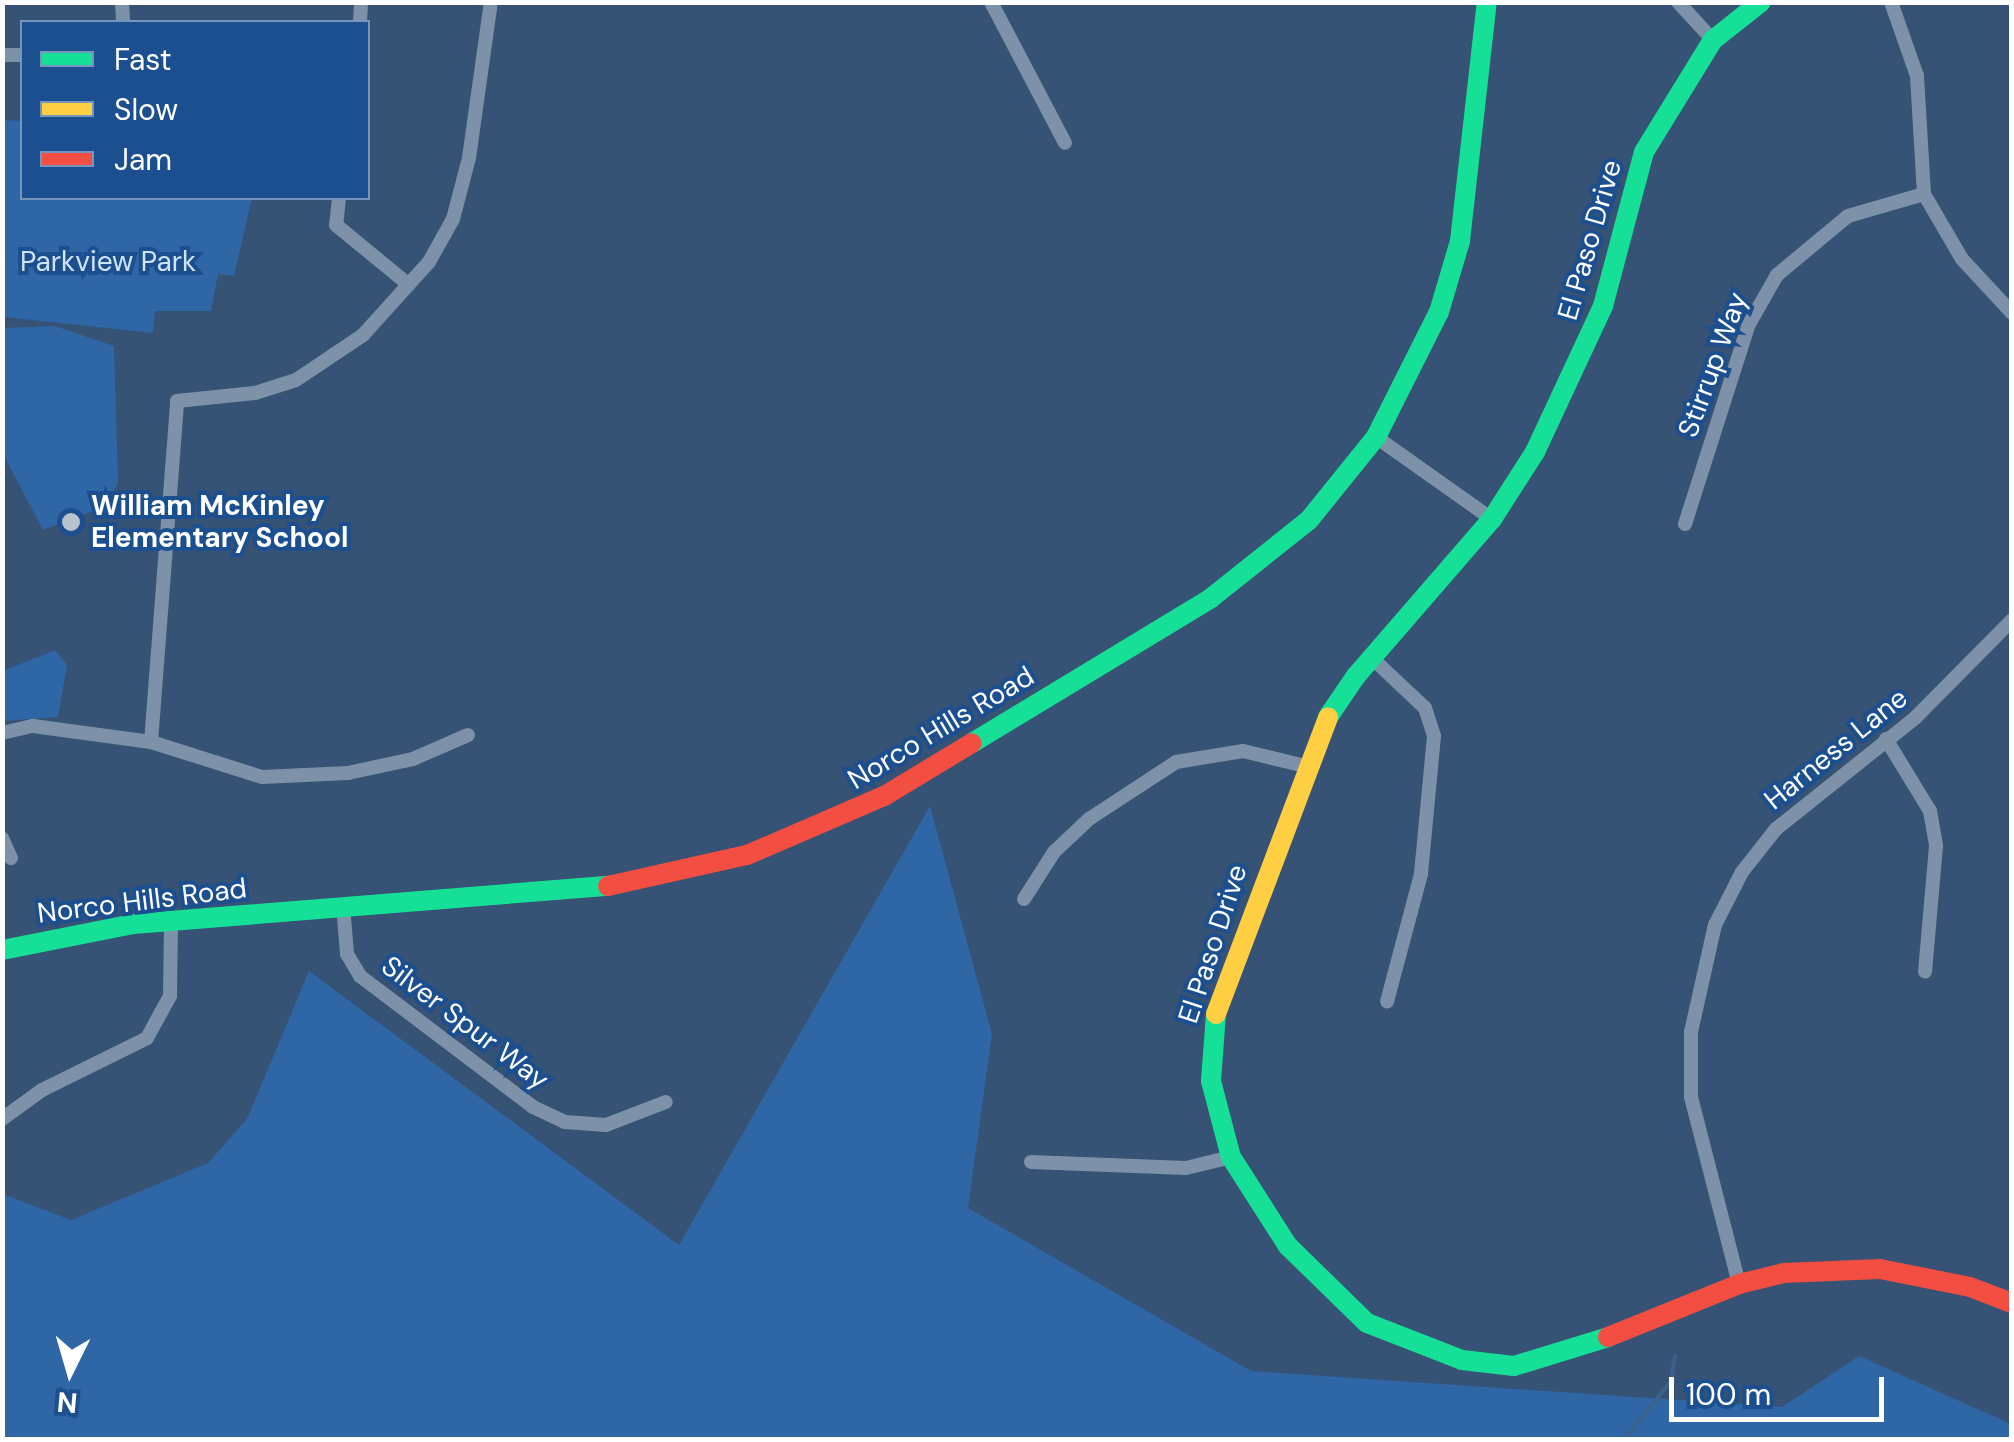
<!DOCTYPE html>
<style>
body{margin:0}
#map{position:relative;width:2014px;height:1442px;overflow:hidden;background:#365274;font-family:"DM Sans",sans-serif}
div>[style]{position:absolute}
.green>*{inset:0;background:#2f66a5}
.stream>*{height:4px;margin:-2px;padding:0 2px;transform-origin:2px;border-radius:2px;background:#3b618d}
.street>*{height:14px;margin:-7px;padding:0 7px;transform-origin:7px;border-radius:7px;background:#7d92a8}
.fast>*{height:20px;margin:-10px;padding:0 10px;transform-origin:10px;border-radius:10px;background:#16e098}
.slow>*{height:20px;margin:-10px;padding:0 10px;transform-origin:10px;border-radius:10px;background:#ffcf43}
.jam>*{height:20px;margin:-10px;padding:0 10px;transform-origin:10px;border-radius:10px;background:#f24e42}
.dots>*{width:28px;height:28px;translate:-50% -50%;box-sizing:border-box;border:5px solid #1b4f8f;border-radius:50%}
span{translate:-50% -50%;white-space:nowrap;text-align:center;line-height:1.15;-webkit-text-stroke:8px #1b4f8f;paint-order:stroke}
.street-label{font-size:28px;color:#fff}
.park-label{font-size:28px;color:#cfe3fa}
.poi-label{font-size:28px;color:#fff;font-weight:700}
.left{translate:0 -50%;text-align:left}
.frame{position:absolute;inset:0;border:5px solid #fff;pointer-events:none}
.legend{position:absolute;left:20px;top:20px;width:350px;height:180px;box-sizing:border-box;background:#1b4f8f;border:2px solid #7695bc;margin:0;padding:12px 18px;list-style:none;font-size:30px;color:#fff}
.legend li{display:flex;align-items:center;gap:20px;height:50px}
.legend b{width:50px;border:2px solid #7695bc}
.north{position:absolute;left:20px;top:1322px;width:100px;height:100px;-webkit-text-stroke:8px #1b4f8f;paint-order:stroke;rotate:185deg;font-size:28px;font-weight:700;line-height:40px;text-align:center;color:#fff}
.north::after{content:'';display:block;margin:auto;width:35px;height:45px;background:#fff;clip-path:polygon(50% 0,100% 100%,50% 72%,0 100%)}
.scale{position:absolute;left:1669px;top:1377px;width:215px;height:45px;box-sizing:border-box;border:5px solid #fff;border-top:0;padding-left:12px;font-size:30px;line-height:35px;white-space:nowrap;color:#fff;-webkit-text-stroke:8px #1b4f8f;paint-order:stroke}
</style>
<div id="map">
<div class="green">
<i style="clip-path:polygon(3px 120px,22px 121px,22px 198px,252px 198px,234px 276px,218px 274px,211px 311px,155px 311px,153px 333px,3px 317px)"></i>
<i style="clip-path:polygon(55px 326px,114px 346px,118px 483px,104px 507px,43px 530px,3px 454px,3px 328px)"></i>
<i style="clip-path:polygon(55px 650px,67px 665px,58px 717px,3px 721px,3px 671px)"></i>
<i style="clip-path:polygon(930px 806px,992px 1034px,968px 1208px,1251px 1371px,1782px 1407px,1859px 1356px,2011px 1424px,2011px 1439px,3px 1439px,3px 1194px,71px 1220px,208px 1163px,247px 1119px,309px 971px,679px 1245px)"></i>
</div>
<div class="stream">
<i style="left:1624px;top:1440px;width:75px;rotate:-51.5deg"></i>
<i style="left:1671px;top:1381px;width:25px;rotate:-81deg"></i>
</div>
<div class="street">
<i style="left:122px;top:2px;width:20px;rotate:87deg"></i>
<i style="left:991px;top:2px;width:159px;rotate:62.3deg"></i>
<i style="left:1678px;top:2px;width:52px;rotate:47.4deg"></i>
<i style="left:1891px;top:2px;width:78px;rotate:70.6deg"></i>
<i style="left:1917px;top:76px;width:118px;rotate:86.6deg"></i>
<i style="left:1924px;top:194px;width:75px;rotate:59.7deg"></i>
<i style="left:1962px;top:259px;width:74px;rotate:47.2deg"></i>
<i style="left:360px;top:22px;width:20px;rotate:-87deg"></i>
<i style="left:2px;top:55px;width:20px"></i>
<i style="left:339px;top:198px;width:27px;rotate:96deg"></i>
<i style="left:336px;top:225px;width:94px;rotate:39.4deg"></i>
<i style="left:1376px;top:437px;width:142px;rotate:35.3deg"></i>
<i style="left:1685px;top:524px;width:208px;rotate:-72.3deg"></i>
<i style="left:1748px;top:326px;width:59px;rotate:-60.4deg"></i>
<i style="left:1777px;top:275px;width:92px;rotate:-39.7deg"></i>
<i style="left:1848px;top:216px;width:79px;rotate:-16.1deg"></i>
<i style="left:1373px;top:659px;width:71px;rotate:43.3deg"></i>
<i style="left:1425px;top:708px;width:29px;rotate:72deg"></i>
<i style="left:1434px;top:736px;width:139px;rotate:95.4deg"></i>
<i style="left:1421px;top:874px;width:132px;rotate:104.9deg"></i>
<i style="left:2px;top:733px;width:32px;rotate:-13deg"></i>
<i style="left:33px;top:726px;width:119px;rotate:7.7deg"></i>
<i style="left:151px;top:742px;width:116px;rotate:17.5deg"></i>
<i style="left:262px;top:777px;width:86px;rotate:-2.7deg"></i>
<i style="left:348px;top:773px;width:66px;rotate:-12.2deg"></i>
<i style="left:413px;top:759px;width:60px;rotate:-23.6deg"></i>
<i style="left:1886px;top:739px;width:84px;rotate:58.6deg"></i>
<i style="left:1930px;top:811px;width:36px;rotate:80deg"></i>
<i style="left:1936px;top:846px;width:126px;rotate:95deg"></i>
<i style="left:151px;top:742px;width:342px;rotate:-85.6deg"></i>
<i style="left:177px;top:401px;width:78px;rotate:-5.9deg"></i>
<i style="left:255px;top:393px;width:43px;rotate:-17.6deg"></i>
<i style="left:296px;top:380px;width:81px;rotate:-33.9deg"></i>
<i style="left:363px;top:335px;width:98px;rotate:-47.9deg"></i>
<i style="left:429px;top:262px;width:49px;rotate:-60.8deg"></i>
<i style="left:453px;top:219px;width:63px;rotate:-75.3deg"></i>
<i style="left:469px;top:158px;width:158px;rotate:-82deg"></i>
<i style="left:2px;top:838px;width:22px;rotate:66deg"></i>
<i style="left:1024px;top:899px;width:56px;rotate:-57.4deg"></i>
<i style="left:1054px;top:852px;width:48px;rotate:-43.3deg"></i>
<i style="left:1089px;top:819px;width:104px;rotate:-33.2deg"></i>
<i style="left:1176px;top:762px;width:68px;rotate:-9.3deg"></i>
<i style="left:1243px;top:751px;width:64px;rotate:13.6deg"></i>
<i style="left:343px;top:906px;width:48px;rotate:85.2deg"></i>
<i style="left:347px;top:954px;width:26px;rotate:59deg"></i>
<i style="left:360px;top:976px;width:217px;rotate:37.1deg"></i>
<i style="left:533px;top:1107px;width:35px;rotate:25deg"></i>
<i style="left:565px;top:1122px;width:41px;rotate:4.2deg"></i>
<i style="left:606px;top:1125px;width:64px;rotate:-21deg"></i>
<i style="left:2px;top:1119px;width:49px;rotate:-35.9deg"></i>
<i style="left:42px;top:1090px;width:117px;rotate:-26.3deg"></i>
<i style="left:147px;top:1038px;width:48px;rotate:-61.3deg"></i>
<i style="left:170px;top:996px;width:75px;rotate:-89.2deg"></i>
<i style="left:1031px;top:1162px;width:155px;rotate:2.2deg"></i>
<i style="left:1186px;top:1168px;width:46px;rotate:-13.7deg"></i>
<i style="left:1739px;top:1284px;width:193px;rotate:-104.4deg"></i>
<i style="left:1691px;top:1097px;width:65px;rotate:-90deg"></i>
<i style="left:1691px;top:1032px;width:110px;rotate:-77.4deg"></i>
<i style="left:1715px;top:925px;width:59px;rotate:-63deg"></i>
<i style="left:1742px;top:872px;width:55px;rotate:-51.7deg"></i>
<i style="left:1776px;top:829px;width:178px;rotate:-38.6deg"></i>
<i style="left:1915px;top:718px;width:138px;rotate:-45.3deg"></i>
</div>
<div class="fast">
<i style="left:1328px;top:717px;width:50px;rotate:-55.7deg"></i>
<i style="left:1356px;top:676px;width:208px;rotate:-49.1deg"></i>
<i style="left:1492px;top:519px;width:80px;rotate:-57.3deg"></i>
<i style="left:1535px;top:452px;width:161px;rotate:-65deg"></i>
<i style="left:1603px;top:306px;width:159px;rotate:-75.1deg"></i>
<i style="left:1644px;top:152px;width:132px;rotate:-58.4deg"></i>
<i style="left:1713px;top:40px;width:61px;rotate:-38.4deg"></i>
<i style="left:972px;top:743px;width:280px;rotate:-31.2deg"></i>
<i style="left:1211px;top:598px;width:125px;rotate:-38.5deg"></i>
<i style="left:1309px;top:520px;width:107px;rotate:-51.1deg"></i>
<i style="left:1376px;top:437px;width:140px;rotate:-63.3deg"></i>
<i style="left:1439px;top:312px;width:74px;rotate:-73.5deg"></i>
<i style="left:1460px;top:241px;width:241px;rotate:-83.6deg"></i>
<i style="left:2px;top:950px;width:134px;rotate:-11.2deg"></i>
<i style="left:133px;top:924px;width:477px;rotate:-4.6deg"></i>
<i style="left:1216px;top:1014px;width:67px;rotate:94.3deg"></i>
<i style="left:1211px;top:1081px;width:79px;rotate:75.3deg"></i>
<i style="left:1231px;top:1157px;width:106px;rotate:57.4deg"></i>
<i style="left:1288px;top:1246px;width:110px;rotate:44.3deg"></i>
<i style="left:1367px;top:1323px;width:102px;rotate:21.3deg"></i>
<i style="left:1462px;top:1360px;width:52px;rotate:6.6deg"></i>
<i style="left:1514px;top:1366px;width:98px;rotate:-17.1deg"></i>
</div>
<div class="slow">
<i style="left:1216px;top:1014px;width:317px;rotate:-69.3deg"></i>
</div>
<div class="jam">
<i style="left:608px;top:886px;width:142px;rotate:-12.6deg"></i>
<i style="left:747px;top:855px;width:151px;rotate:-23.3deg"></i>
<i style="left:886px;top:795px;width:100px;rotate:-31.2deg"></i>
<i style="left:1608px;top:1337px;width:141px;rotate:-22deg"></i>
<i style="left:1739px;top:1284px;width:46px;rotate:-13.7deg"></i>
<i style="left:1784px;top:1273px;width:96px;rotate:-2.4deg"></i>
<i style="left:1880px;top:1269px;width:92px;rotate:11.3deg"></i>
<i style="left:1970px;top:1287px;width:45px;rotate:20.9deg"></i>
</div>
<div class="dots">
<i style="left:71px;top:522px;background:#b9c2ce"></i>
</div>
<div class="street-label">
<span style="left:1590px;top:240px;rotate:-74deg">El Paso Drive</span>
<span style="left:1713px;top:365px;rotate:-70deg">Stirrup Way</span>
<span style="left:941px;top:728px;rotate:-31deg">Norco Hills Road</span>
<span style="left:1836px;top:749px;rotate:-39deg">Harness Lane</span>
<span style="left:142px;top:901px;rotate:-7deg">Norco Hills Road</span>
<span style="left:1213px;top:944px;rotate:-72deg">El Paso Drive</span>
<span style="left:465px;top:1023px;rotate:37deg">Silver Spur Way</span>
</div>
<div class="park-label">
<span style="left:108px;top:262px">Parkview Park</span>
</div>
<div class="poi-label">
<span class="left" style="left:91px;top:522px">William McKinley<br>Elementary School</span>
</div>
<div class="frame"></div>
<ul class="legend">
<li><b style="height:12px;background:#16e098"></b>Fast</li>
<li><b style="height:12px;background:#ffcf43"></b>Slow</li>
<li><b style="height:12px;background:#f24e42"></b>Jam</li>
</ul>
<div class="north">N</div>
<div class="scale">100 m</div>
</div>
